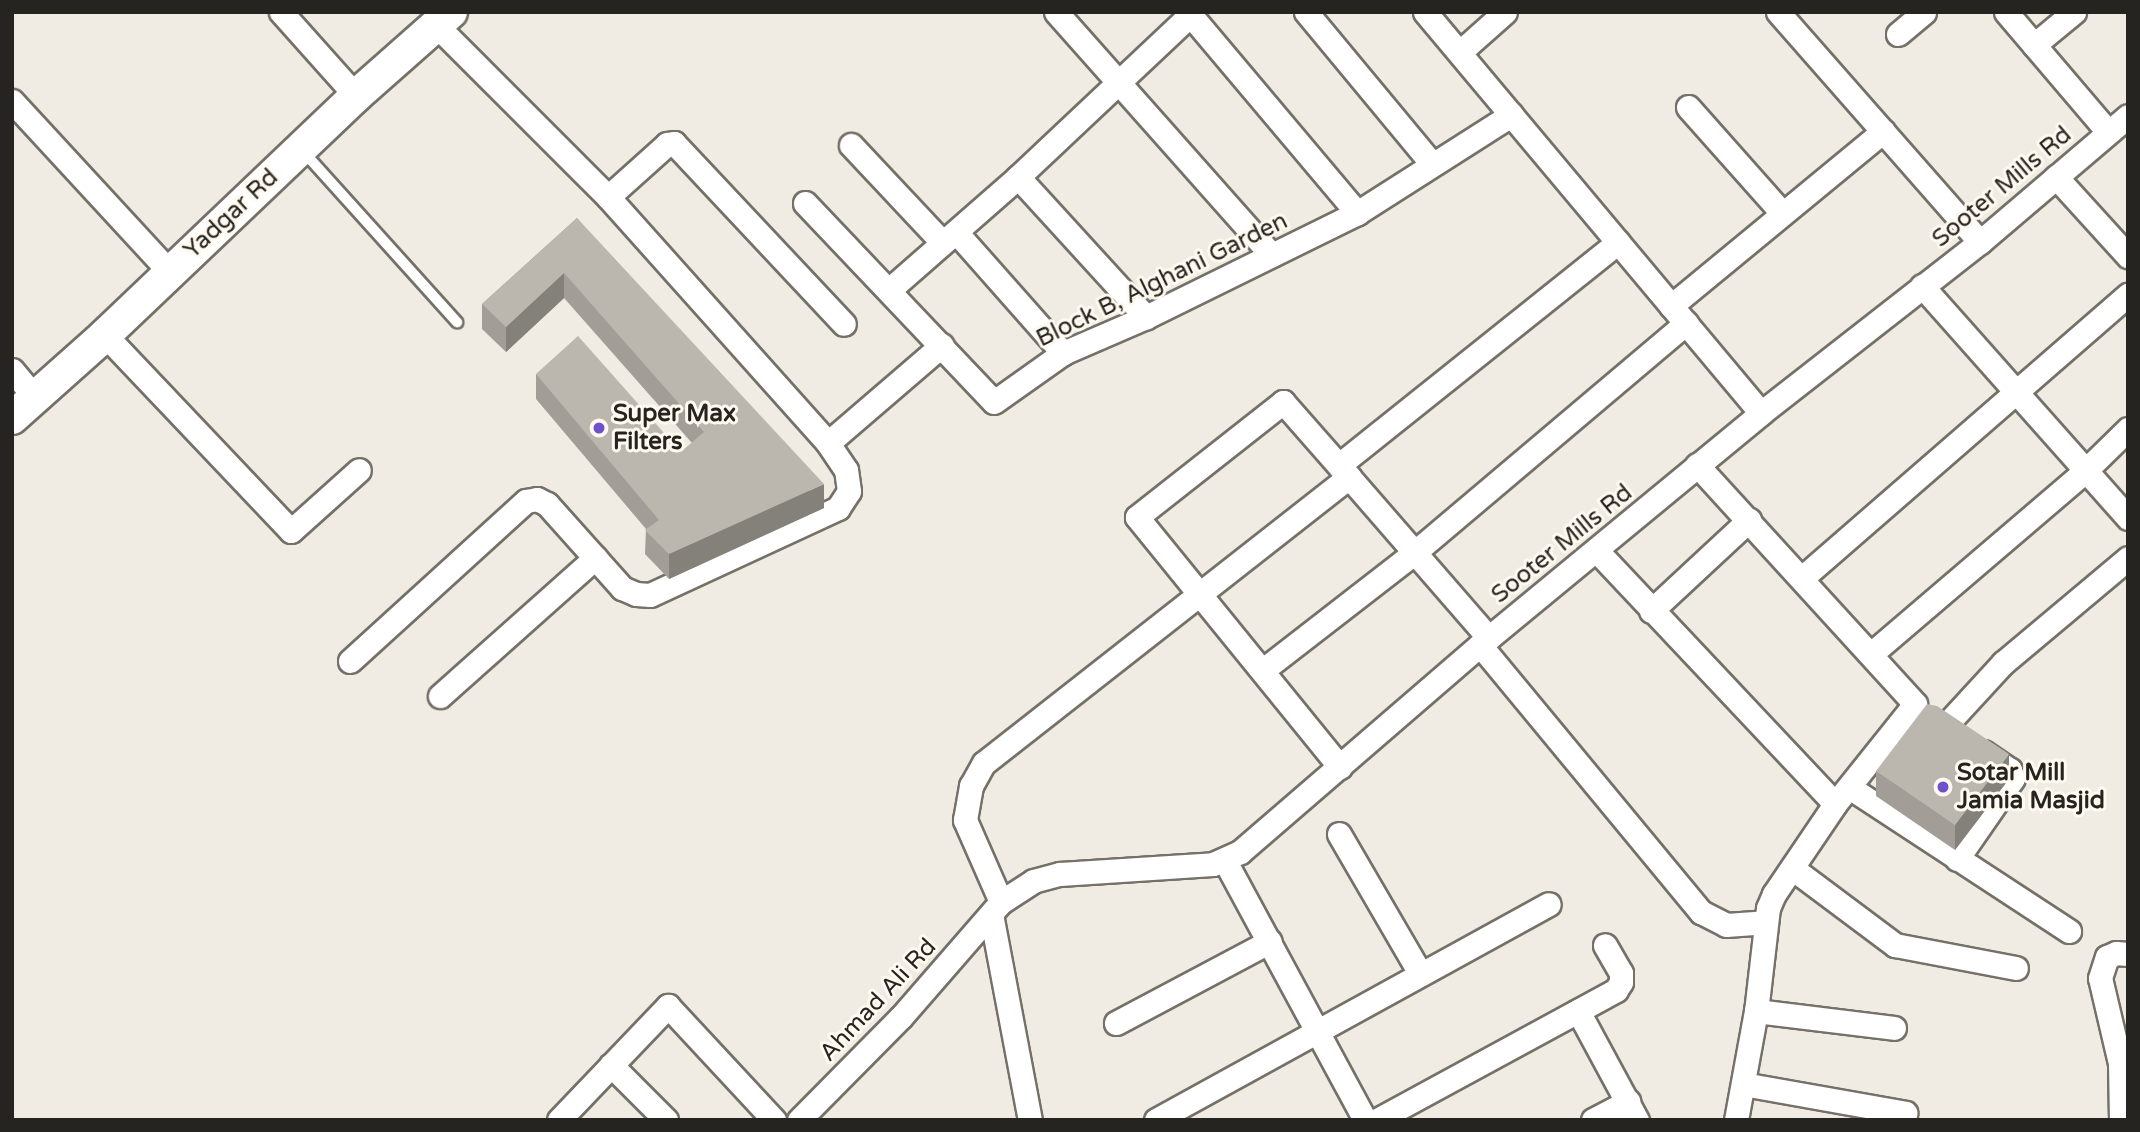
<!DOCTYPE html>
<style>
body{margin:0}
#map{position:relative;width:2140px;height:1132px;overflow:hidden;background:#f1ece3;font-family:"Varela Round",sans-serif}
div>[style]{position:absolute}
.roads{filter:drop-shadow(2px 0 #757068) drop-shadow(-2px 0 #757068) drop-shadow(0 2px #757068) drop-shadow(0 -2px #757068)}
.lane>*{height:10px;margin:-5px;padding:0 5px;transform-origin:5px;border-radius:5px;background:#fff}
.street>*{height:23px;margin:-11.5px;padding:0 11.5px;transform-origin:11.5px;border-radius:11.5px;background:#fff}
.secondary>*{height:32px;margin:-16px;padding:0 16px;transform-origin:16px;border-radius:16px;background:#fff}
.wall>*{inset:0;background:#a29d96}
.shaded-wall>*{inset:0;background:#84807a}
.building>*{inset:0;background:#bcb7ae}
.dots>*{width:19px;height:19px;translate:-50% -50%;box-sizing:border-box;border:4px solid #fff9f0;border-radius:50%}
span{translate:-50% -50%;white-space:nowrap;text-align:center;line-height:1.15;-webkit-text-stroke:6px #fff9f0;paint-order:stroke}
.street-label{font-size:24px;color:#262420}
.poi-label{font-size:24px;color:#262420;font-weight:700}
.left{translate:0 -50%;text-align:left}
.frame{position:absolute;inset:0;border:14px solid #262420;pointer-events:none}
</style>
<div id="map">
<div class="roads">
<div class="lane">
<i style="left:302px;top:150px;width:232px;rotate:48deg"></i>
</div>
<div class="street">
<i style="left:281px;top:12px;width:113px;rotate:48.2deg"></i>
<i style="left:1056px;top:12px;width:325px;rotate:48.4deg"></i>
<i style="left:1188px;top:12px;width:263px;rotate:49.9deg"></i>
<i style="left:1306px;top:12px;width:197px;rotate:50.3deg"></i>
<i style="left:1425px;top:12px;width:523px;rotate:50.04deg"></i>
<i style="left:1778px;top:12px;width:306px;rotate:48.7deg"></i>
<i style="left:2006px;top:12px;width:157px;rotate:49.6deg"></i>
<i style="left:1898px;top:34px;width:34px;rotate:-40deg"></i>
<i style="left:2034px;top:45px;width:52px;rotate:-39.5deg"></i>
<i style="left:1460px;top:52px;width:60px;rotate:-41.6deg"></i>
<i style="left:12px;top:101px;width:231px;rotate:47.3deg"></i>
<i style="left:1688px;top:107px;width:142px;rotate:48.4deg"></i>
<i style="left:851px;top:145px;width:134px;rotate:46.8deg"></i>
<i style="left:1018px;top:177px;width:190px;rotate:47.6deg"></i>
<i style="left:2056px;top:177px;width:107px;rotate:47.7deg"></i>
<i style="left:608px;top:197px;width:79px;rotate:-41.9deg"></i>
<i style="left:667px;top:144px;width:7px;rotate:-8deg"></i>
<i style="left:674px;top:143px;width:248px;rotate:46.8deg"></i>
<i style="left:805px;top:203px;width:274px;rotate:46.5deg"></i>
<i style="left:994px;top:402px;width:85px;rotate:-35.4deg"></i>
<i style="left:1063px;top:353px;width:90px;rotate:-23.4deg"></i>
<i style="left:1146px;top:317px;width:235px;rotate:-26.2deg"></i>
<i style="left:1357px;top:213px;width:183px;rotate:-32.5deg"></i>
<i style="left:956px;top:232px;width:162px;rotate:48.5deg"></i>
<i style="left:1922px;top:286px;width:310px;rotate:48.4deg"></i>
<i style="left:889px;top:290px;width:171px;rotate:-41.2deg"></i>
<i style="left:1018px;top:177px;width:236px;rotate:-43.3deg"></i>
<i style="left:1671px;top:306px;width:275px;rotate:-39.5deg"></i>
<i style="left:105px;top:335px;width:270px;rotate:46.5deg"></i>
<i style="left:291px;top:531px;width:91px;rotate:-41.9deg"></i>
<i style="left:12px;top:370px;width:35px;rotate:50deg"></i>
<i style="left:828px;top:443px;width:150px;rotate:-40.7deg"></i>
<i style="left:1339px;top:465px;width:357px;rotate:-38.6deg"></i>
<i style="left:1697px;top:465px;width:323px;rotate:47.6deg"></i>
<i style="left:1915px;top:704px;width:128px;rotate:128.7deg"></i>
<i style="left:1835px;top:804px;width:109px;rotate:124.1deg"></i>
<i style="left:1774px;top:894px;width:15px;rotate:113deg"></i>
<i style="left:1768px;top:908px;width:104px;rotate:96.6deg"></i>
<i style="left:1756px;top:1011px;width:111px;rotate:100.4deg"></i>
<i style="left:1597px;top:551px;width:347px;rotate:46.7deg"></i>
<i style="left:1802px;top:578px;width:432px;rotate:-41deg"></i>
<i style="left:1651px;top:611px;width:134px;rotate:-42.9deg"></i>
<i style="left:1480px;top:645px;width:347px;rotate:50.4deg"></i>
<i style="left:1701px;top:912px;width:28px;rotate:27deg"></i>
<i style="left:1726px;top:925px;width:39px;rotate:-4deg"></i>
<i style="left:1871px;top:654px;width:282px;rotate:-40.5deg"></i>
<i style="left:2085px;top:471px;width:60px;rotate:-44.3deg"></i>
<i style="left:350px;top:661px;width:238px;rotate:-42.3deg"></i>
<i style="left:526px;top:501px;width:11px;rotate:-10deg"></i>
<i style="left:537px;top:499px;width:11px;rotate:27deg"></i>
<i style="left:547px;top:504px;width:113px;rotate:48.2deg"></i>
<i style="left:622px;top:588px;width:15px;rotate:23deg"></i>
<i style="left:636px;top:594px;width:14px;rotate:4deg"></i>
<i style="left:650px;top:595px;width:207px;rotate:-24.8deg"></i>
<i style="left:838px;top:508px;width:20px;rotate:-57deg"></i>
<i style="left:849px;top:491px;width:21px;rotate:-98deg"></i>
<i style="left:846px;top:470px;width:32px;rotate:-124deg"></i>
<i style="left:828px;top:443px;width:330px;rotate:-131.8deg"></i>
<i style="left:608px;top:197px;width:242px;rotate:-135deg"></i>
<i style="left:1263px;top:670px;width:192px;rotate:-37.8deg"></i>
<i style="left:1415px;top:552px;width:355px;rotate:-40.2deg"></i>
<i style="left:440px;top:696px;width:208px;rotate:-41.7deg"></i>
<i style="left:1945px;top:726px;width:86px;rotate:-47.4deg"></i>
<i style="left:2003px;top:663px;width:163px;rotate:-40deg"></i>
<i style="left:1340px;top:767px;width:322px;rotate:-129.1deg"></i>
<i style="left:1137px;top:517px;width:186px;rotate:-38.2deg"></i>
<i style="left:1283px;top:402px;width:100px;rotate:48.7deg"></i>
<i style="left:1849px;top:787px;width:263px;rotate:33.2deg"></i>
<i style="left:1339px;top:834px;width:161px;rotate:59.8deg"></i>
<i style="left:1957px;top:859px;width:98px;rotate:-55.3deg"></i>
<i style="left:2013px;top:778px;width:9px;rotate:-111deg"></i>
<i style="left:2010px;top:770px;width:32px;rotate:-146deg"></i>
<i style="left:1225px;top:861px;width:294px;rotate:61.6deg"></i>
<i style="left:1792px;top:868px;width:129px;rotate:36.8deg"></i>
<i style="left:1895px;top:945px;width:123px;rotate:10.8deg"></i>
<i style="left:1001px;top:902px;width:90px;rotate:-113.7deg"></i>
<i style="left:965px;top:820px;width:35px;rotate:-80deg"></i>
<i style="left:971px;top:786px;width:26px;rotate:-61deg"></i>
<i style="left:984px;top:763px;width:464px;rotate:-38.1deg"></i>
<i style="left:1349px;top:477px;width:213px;rotate:49deg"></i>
<i style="left:991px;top:914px;width:210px;rotate:79.3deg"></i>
<i style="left:1578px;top:1011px;width:124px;rotate:61.6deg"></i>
<i style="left:1756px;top:1011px;width:139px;rotate:7deg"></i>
<i style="left:1116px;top:1023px;width:174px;rotate:-28deg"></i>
<i style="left:611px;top:1065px;width:78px;rotate:45deg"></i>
<i style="left:1743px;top:1084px;width:165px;rotate:10.1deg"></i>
<i style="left:559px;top:1120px;width:158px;rotate:-46.3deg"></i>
<i style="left:668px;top:1006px;width:156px;rotate:47.1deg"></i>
<i style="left:799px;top:1120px;width:145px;rotate:-45.3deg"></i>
<i style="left:901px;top:1017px;width:152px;rotate:-49deg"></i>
<i style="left:1001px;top:902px;width:38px;rotate:-33deg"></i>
<i style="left:1033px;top:881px;width:28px;rotate:-15deg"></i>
<i style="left:1060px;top:874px;width:153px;rotate:-3.7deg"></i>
<i style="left:1213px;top:864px;width:30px;rotate:-24deg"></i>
<i style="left:1240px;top:852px;width:317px;rotate:-40.8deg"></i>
<i style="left:1480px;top:645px;width:364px;rotate:-39.5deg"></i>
<i style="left:1761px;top:413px;width:278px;rotate:-38deg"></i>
<i style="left:1980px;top:242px;width:194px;rotate:-40.4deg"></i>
<i style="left:1156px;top:1120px;width:448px;rotate:-28.8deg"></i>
<i style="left:1377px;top:1120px;width:272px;rotate:-28.5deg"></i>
<i style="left:1616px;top:990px;width:9px;rotate:-58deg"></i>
<i style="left:1621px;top:982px;width:9px;rotate:-90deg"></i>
<i style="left:1621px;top:973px;width:32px;rotate:-120deg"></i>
<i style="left:1593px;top:1120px;width:40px;rotate:-28deg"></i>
<i style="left:2121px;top:1120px;width:57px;rotate:-91deg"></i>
<i style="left:2120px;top:1063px;width:87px;rotate:-103.2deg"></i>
<i style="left:2100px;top:978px;width:22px;rotate:-72deg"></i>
<i style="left:2107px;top:957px;width:10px;rotate:-24deg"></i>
<i style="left:2116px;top:953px;width:12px;rotate:5deg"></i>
</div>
<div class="secondary">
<i style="left:12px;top:418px;width:125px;rotate:-41.7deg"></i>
<i style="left:105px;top:335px;width:347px;rotate:-43.6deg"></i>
<i style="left:356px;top:96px;width:127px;rotate:-41.5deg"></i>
</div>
</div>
<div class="wall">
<i style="clip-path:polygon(577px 218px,824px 508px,669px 579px,645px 554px,646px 529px,536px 399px,536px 374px,681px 452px,692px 443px,564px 298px,506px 352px,482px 329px,482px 304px)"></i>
<i style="clip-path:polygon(1876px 771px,2009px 779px,1955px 850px,1876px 796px)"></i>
</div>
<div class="shaded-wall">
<i style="clip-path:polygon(564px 273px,564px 298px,506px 352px,506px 327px)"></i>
<i style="clip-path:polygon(824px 484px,824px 508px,669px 579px,669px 554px)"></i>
<i style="clip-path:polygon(2009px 754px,2009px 779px,1955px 850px,1955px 825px)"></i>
</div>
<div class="building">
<i style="clip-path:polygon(577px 218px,824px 484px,669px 554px,645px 530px,659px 520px,536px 374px,578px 336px,681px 452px,704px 432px,564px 273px,506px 327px,482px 304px)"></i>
<i style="clip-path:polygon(1927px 704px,1937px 706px,2009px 754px,1955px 825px,1876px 771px)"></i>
</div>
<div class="dots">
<i style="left:599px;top:428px;background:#6d52cc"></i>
<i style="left:1943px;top:787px;background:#6d52cc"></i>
</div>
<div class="street-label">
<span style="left:2002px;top:187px;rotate:-40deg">Sooter Mills Rd</span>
<span style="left:231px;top:214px;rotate:-43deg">Yadgar Rd</span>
<span style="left:1162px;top:280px;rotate:-26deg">Block B, Alghani Garden</span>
<span style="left:1562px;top:544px;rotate:-39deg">Sooter Mills Rd</span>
<span style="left:878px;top:1000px;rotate:-47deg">Ahmad Ali Rd</span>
</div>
<div class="poi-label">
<span class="left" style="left:613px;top:428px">Super Max<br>Filters</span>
<span class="left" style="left:1957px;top:787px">Sotar Mill<br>Jamia Masjid</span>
</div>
<div class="frame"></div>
</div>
